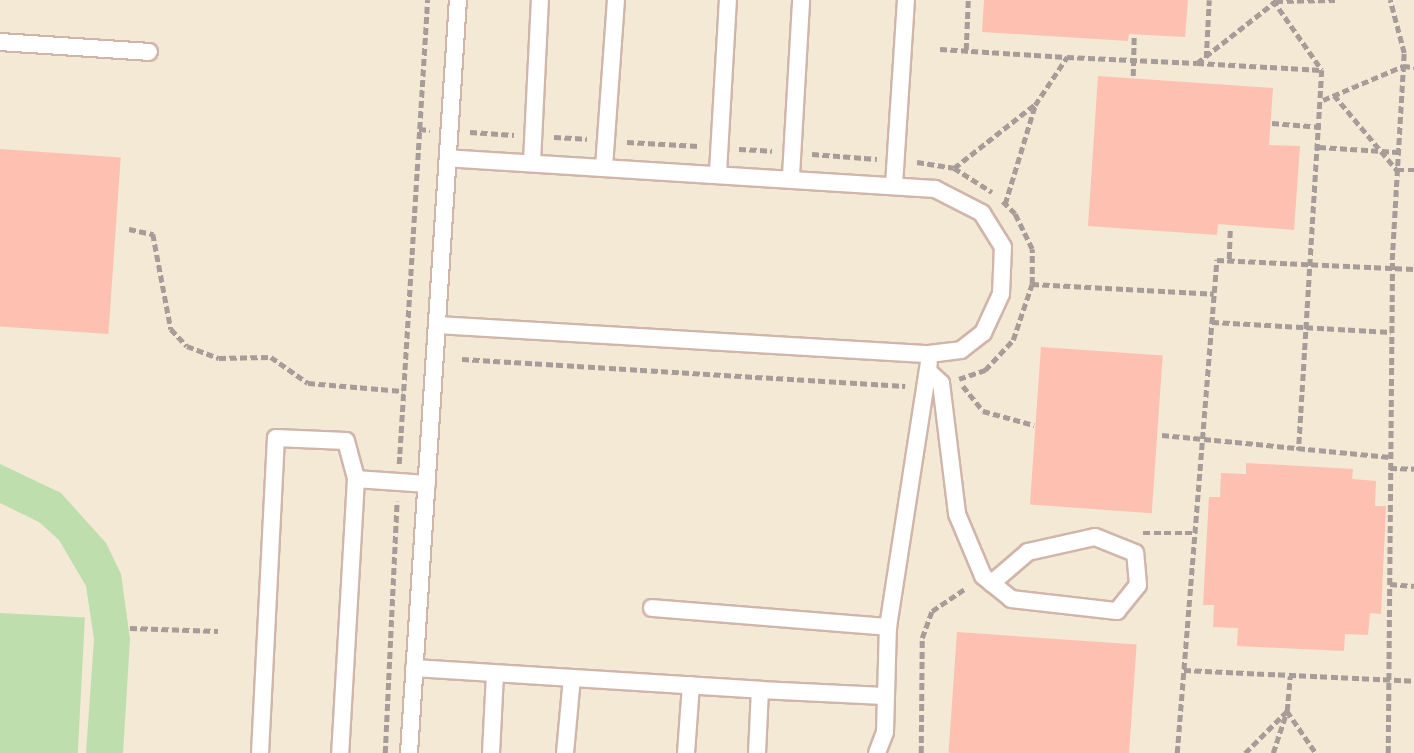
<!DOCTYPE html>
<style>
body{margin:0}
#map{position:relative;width:1414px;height:753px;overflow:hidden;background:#fdf1ed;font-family:"Alegreya Sans",sans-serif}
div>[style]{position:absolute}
.education>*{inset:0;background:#f3e9d4;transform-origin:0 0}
.green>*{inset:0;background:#bedeae;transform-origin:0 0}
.building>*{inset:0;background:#fdc0b1;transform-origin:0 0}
.path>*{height:4.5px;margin-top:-2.25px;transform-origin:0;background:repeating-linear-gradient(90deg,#a79c98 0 7px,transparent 0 10.5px)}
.roads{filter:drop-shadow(2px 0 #d0b5ab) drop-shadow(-2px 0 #d0b5ab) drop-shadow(0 2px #d0b5ab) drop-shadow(0 -2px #d0b5ab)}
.service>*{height:16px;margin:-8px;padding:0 8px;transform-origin:8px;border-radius:8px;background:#fff}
span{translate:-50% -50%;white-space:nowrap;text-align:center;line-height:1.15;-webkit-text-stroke:7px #fdf1ed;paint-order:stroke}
</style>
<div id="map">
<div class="education">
<i style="left:0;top:0;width:1414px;height:753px"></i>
</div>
<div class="green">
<i style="clip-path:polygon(0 464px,61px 493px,106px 543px,121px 574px,130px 639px,123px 753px,86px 753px,94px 639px,86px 586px,59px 540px,39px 522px,0 503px)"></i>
<i style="left:0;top:613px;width:85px;height:140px;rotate:3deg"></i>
</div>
<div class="building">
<i style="clip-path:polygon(984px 0,1188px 0,1185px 37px,1129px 34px,1128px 41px,982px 32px)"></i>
<i style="clip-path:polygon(1098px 76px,1273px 88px,1269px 145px,1300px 146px,1294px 230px,1218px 224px,1217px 235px,1088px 226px)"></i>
<i style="left:0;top:149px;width:121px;height:177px;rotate:4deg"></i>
<i style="left:1041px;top:347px;width:122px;height:158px;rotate:4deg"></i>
<i style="clip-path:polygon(1246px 463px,1353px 469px,1352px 479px,1376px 481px,1375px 506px,1386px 506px,1381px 614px,1370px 613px,1368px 635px,1345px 634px,1344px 651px,1237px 646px,1238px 628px,1213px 627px,1214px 605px,1203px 605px,1209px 497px,1220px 497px,1221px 473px,1246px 474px)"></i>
<i style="left:957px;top:632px;width:180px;height:121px;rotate:4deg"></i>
</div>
<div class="path">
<i style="left:1273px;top:0;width:85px;rotate:55deg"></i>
<i style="left:1322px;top:70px;width:381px;rotate:93.5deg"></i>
<i style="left:940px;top:49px;width:126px;rotate:3.6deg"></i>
<i style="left:966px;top:50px;width:50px;rotate:-87.7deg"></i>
<i style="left:1206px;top:58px;width:58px;rotate:-87deg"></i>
<i style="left:1197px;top:63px;width:124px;rotate:3.2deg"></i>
<i style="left:1133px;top:76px;width:40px;rotate:-88.6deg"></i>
<i style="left:1334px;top:95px;width:98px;rotate:50deg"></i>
<i style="left:1397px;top:170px;width:17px"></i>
<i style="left:1323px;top:100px;width:87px;rotate:-23deg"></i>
<i style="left:1403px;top:66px;width:11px;rotate:5deg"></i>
<i style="left:1272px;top:123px;width:49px;rotate:4.7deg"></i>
<i style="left:419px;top:129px;width:11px;rotate:5deg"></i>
<i style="left:470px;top:132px;width:44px;rotate:3.9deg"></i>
<i style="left:554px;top:137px;width:33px;rotate:3deg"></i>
<i style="left:627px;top:142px;width:72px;rotate:3.2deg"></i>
<i style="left:1319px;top:147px;width:79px;rotate:3.6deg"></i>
<i style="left:739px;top:149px;width:33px;rotate:3deg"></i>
<i style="left:812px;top:154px;width:65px;rotate:4.4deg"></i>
<i style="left:917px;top:162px;width:37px;rotate:9deg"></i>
<i style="left:954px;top:168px;width:45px;rotate:32.3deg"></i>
<i style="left:954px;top:168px;width:102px;rotate:-38.2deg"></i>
<i style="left:1005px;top:204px;width:103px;rotate:-73.1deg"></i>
<i style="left:1035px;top:105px;width:58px;rotate:-56.3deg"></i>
<i style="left:1067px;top:57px;width:130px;rotate:2.6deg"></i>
<i style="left:1197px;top:63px;width:100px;rotate:-38.1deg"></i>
<i style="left:1276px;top:1px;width:59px;rotate:-1deg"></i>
<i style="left:129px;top:229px;width:25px;rotate:12deg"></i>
<i style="left:153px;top:234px;width:97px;rotate:79.3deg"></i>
<i style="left:171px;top:329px;width:23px;rotate:47deg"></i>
<i style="left:187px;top:346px;width:34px;rotate:21deg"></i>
<i style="left:219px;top:358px;width:52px;rotate:-1.1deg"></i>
<i style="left:271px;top:357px;width:45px;rotate:35.1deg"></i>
<i style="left:308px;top:383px;width:95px;rotate:4.8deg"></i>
<i style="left:1229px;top:259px;width:29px;rotate:-88deg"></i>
<i style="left:1032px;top:284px;width:182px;rotate:3.1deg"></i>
<i style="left:1212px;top:322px;width:179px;rotate:3.2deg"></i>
<i style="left:462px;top:359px;width:444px;rotate:3.5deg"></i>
<i style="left:959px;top:379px;width:28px;rotate:-19deg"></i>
<i style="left:985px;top:370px;width:41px;rotate:-47deg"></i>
<i style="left:1013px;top:340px;width:59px;rotate:-71.3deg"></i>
<i style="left:1032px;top:284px;width:35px;rotate:-90deg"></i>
<i style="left:1032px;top:249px;width:39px;rotate:-116deg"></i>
<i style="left:1015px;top:214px;width:20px;rotate:-135deg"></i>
<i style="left:963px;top:386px;width:32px;rotate:51deg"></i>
<i style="left:983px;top:411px;width:53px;rotate:15.4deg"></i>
<i style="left:1162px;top:435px;width:229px;rotate:5.5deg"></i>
<i style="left:399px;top:464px;width:465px;rotate:-86.5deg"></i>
<i style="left:1390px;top:468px;width:24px;rotate:2deg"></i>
<i style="left:1143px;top:533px;width:52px"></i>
<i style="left:1390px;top:584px;width:24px;rotate:5deg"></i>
<i style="left:130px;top:628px;width:88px;rotate:2deg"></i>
<i style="left:1184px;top:670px;width:230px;rotate:2.7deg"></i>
<i style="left:385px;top:753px;width:252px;rotate:-87.3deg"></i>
<i style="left:921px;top:753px;width:115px;rotate:-89.5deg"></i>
<i style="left:922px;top:638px;width:29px;rotate:-70deg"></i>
<i style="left:932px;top:611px;width:41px;rotate:-34.1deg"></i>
<i style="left:1177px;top:753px;width:495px;rotate:-85.4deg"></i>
<i style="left:1217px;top:260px;width:197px;rotate:2.6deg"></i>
<i style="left:1245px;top:753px;width:59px;rotate:-45deg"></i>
<i style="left:1287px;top:711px;width:51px;rotate:55.4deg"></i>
<i style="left:1273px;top:753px;width:44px;rotate:-71.6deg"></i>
<i style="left:1287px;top:711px;width:35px;rotate:-85deg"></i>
<i style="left:1388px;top:753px;width:493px;rotate:-89.5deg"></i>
<i style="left:1392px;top:260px;width:207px;rotate:-86.7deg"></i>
<i style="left:1404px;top:53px;width:55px;rotate:-104.8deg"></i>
</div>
<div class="roads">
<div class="service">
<i style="left:0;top:42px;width:149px;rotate:3.8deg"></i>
<i style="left:532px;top:162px;width:162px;rotate:-87.2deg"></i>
<i style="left:604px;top:167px;width:167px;rotate:-85.9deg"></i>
<i style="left:718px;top:172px;width:172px;rotate:-86.7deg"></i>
<i style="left:791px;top:176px;width:176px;rotate:-86.7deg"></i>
<i style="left:894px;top:185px;width:185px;rotate:-86.3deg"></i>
<i style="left:437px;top:325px;width:493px;rotate:3.4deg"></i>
<i style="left:929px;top:354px;width:32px;rotate:-7deg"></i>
<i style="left:961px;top:350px;width:28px;rotate:-38deg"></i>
<i style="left:983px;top:333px;width:43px;rotate:-65.2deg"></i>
<i style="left:1001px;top:294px;width:47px;rotate:-87.6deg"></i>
<i style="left:1003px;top:247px;width:40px;rotate:-122deg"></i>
<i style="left:982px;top:213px;width:53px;rotate:-152.9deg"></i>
<i style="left:935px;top:189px;width:488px;rotate:-176.4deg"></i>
<i style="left:929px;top:372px;width:16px;rotate:43deg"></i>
<i style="left:941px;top:383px;width:132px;rotate:83deg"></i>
<i style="left:957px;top:514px;width:67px;rotate:67.2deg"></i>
<i style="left:983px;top:576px;width:36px;rotate:39deg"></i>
<i style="left:1011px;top:599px;width:107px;rotate:6.5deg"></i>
<i style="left:1117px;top:611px;width:33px;rotate:-51deg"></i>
<i style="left:1138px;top:585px;width:32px;rotate:-95deg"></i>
<i style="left:1135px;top:553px;width:43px;rotate:-158.2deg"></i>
<i style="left:1095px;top:537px;width:69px;rotate:167.4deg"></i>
<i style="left:1028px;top:552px;width:48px;rotate:139.3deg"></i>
<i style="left:356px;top:479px;width:71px;rotate:4deg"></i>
<i style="left:652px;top:608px;width:237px;rotate:4.6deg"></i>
<i style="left:414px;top:668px;width:347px;rotate:3.6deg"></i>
<i style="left:260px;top:753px;width:315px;rotate:-87.1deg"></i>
<i style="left:276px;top:438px;width:70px;rotate:2.5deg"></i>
<i style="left:346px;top:441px;width:39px;rotate:75deg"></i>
<i style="left:356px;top:479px;width:274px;rotate:93.3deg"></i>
<i style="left:409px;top:753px;width:755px;rotate:-86.28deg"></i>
<i style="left:491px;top:753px;width:79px;rotate:-87.1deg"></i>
<i style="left:565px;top:753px;width:75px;rotate:-84.7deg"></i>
<i style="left:686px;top:753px;width:68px;rotate:-85.8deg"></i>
<i style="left:757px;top:753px;width:63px;rotate:-87.3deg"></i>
<i style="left:760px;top:690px;width:124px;rotate:2.8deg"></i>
<i style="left:877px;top:753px;width:22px;rotate:-69deg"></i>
<i style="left:885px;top:732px;width:105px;rotate:-88.4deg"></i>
<i style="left:888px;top:627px;width:267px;rotate:-81.2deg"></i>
</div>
</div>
</div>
